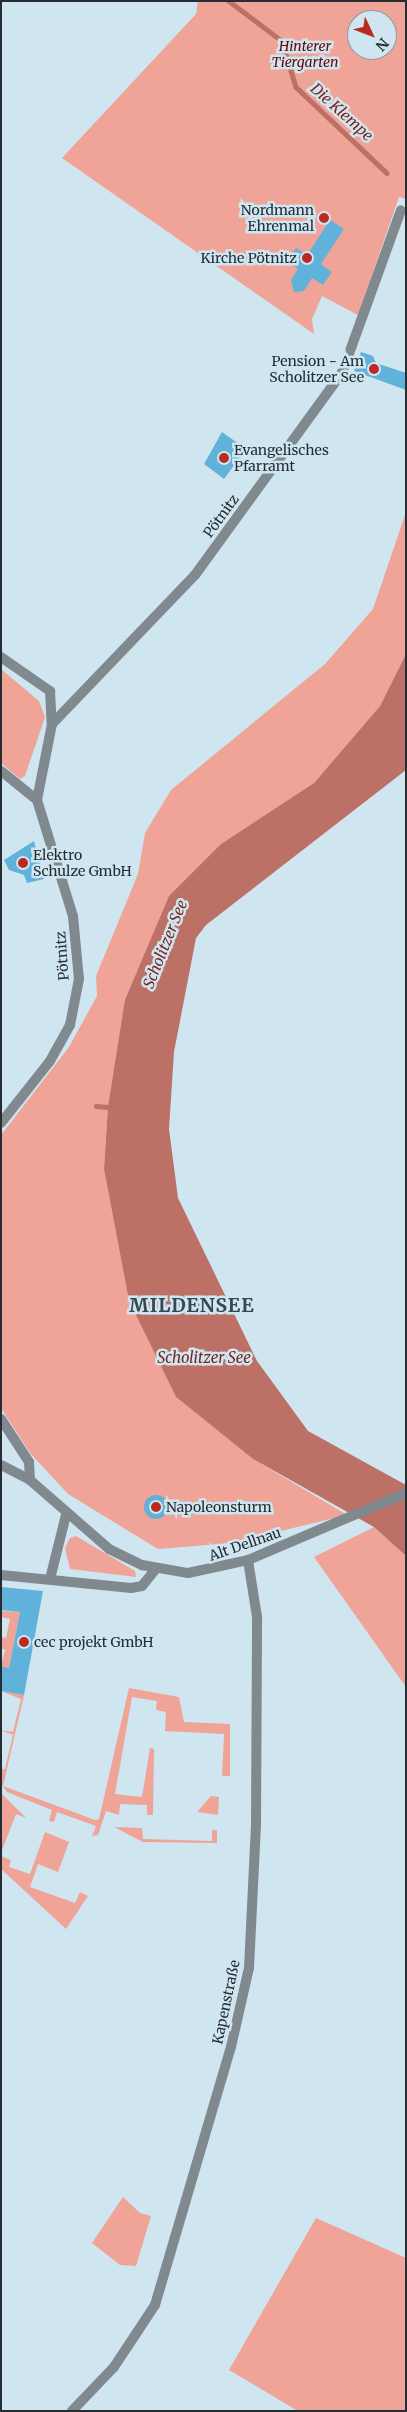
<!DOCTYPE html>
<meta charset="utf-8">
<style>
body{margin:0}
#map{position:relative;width:407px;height:2412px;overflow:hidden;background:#cfe5f0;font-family:Merriweather,serif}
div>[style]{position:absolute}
.green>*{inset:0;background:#f0a397}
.water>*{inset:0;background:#bd7166}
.stream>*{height:4.5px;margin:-2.25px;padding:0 2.25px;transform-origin:2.25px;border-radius:2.25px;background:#bd7166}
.building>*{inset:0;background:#60b2da}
.round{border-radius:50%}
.minor>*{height:10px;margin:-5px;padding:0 5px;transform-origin:5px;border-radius:5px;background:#80898e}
.tertiary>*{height:10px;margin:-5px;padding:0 5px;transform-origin:5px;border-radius:5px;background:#80898e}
.dots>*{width:14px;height:14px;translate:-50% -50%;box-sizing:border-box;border:2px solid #cfe5f0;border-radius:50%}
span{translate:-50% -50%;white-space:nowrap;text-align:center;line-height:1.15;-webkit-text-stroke:5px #cfe5f0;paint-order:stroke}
.park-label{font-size:14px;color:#690705;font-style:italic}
.poi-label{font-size:14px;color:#252d32}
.right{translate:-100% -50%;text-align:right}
.left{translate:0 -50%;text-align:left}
.street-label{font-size:14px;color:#252d32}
.water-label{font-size:15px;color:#7b1e16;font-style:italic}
.district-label{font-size:19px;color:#364851;font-weight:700;letter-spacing:1px}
.frame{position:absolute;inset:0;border:2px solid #252d32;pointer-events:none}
.north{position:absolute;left:347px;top:10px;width:50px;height:50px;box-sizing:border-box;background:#cfe5f0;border:1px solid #8b9ba4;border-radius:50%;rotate:133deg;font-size:14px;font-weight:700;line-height:20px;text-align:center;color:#252d32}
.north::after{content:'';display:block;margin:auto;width:18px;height:22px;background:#b92b21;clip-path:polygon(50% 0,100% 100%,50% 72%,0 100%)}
</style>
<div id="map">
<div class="green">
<i style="clip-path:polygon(evenodd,198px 1px,406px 1px,406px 199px,399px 197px,358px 315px,322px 296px,312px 319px,314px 334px,62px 158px,196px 14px,198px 1px,357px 20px,387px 20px,387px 50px,357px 50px,357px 20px)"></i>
<i style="clip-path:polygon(406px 512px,406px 654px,380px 706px,314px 783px,221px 844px,108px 1107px,104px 1169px,129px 1301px,176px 1397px,253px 1459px,347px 1515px,231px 1543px,158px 1549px,68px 1494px,30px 1453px,1px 1408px,1px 1135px,69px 1047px,97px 996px,96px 976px,138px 874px,145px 833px,171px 790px,325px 664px,373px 609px)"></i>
<i style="clip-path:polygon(1px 669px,39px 701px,45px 717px,25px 776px,20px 779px,1px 763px)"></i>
<i style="clip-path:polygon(374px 1527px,406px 1556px,406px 1687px,314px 1557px)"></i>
<i style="clip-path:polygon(76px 1536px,135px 1571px,136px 1577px,70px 1569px,65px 1548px,70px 1538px)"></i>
<i style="clip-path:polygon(1px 1611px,20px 1612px,9px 1668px,1px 1666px,5px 1650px,1px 1648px,1px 1637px,6px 1638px,10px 1619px,1px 1617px)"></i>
<i style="clip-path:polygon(129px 1688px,179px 1697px,184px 1722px,230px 1724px,230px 1776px,222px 1776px,224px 1734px,165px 1731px,166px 1712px,156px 1710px,157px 1701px,132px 1697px,115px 1794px,142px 1797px,150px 1748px,154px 1749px,153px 1815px,147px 1815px,147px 1805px,120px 1804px,119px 1815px,106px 1811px,98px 1835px,92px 1836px,96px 1826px,57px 1812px,54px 1822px,49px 1821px,52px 1810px,7px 1792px,2px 1785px,1px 1769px,5px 1769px,13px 1735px,1px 1730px,13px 1732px,21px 1699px,1px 1691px,24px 1695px,3px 1786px,95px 1820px,99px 1819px)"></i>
<i style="clip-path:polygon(1px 1793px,26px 1818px,16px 1814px,1px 1853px)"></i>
<i style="clip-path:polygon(211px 1796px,219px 1797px,218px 1815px,197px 1812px)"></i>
<i style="clip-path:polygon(114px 1827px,142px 1828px,143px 1839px,212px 1841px,212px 1830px,217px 1830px,217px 1843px,143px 1842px)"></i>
<i style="clip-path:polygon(45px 1832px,69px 1842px,58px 1872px,38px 1864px,30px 1887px,75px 1903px,80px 1892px,88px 1896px,66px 1929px,1px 1869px,1px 1856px,11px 1860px,9px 1867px,30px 1874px)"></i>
<i style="clip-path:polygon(123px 2197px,140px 2213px,151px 2216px,136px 2266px,120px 2265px,92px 2243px)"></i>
<i style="clip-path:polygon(316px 2218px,406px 2258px,406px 2411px,298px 2411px,229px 2370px)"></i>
</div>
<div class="water">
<i style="clip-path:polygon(406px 654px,406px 770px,206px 925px,196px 938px,174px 1052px,169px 1129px,178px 1198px,257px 1361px,308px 1431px,406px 1485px,406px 1556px,374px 1527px,253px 1459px,176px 1397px,129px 1301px,104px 1169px,108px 1107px,125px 1000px,169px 896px,221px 844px,314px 783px,380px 706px)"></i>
</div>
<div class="stream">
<i style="left:229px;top:1px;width:66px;rotate:37deg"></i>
<i style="left:282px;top:41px;width:48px;rotate:73.1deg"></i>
<i style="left:296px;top:87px;width:125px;rotate:43.4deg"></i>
<i style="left:96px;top:1106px;width:12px;rotate:5deg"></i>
</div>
<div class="building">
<i style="clip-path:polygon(330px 220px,344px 229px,321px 264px,332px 272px,323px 285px,312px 278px,304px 291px,294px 292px,291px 280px,298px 269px,287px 262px,296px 248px,307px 255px)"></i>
<i style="clip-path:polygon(361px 352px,373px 356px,376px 363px,406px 373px,406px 390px,354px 371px)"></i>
<i style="clip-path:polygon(222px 432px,246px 449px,224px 479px,204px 464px)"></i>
<i style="clip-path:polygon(34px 841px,44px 879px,27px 883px,24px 875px,9px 870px,4px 860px)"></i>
<i class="round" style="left:144px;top:1495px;width:24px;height:24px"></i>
<i style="clip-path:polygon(1px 1587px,43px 1591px,24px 1695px,1px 1691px,1px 1666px,9px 1668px,20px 1612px,1px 1610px)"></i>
</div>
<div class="minor">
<i style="left:1px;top:657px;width:60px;rotate:34.8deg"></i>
<i style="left:50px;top:691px;width:33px;rotate:87deg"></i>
<i style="left:52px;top:724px;width:77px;rotate:101.2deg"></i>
<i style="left:37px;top:800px;width:121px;rotate:72.8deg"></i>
<i style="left:73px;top:916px;width:63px;rotate:84.6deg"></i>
<i style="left:79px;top:979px;width:47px;rotate:101.1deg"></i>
<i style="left:70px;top:1025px;width:41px;rotate:119.1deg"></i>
<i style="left:50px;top:1061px;width:79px;rotate:128.3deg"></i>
<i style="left:52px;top:724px;width:207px;rotate:-46.2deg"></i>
<i style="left:195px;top:575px;width:250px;rotate:-54deg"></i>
<i style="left:342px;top:373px;width:173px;rotate:-70.1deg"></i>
<i style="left:1px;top:771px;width:46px;rotate:38.9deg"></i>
<i style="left:1px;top:1419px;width:51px;rotate:56.9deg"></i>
<i style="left:29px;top:1462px;width:18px;rotate:87deg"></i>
<i style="left:1px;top:1575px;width:131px;rotate:5.7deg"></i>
<i style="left:131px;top:1588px;width:11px;rotate:-10deg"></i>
<i style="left:142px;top:1586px;width:22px;rotate:-51deg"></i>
<i style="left:50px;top:1579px;width:66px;rotate:-76deg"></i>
<i style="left:72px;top:2411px;width:61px;rotate:-46.3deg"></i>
<i style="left:114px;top:2367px;width:74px;rotate:-56.5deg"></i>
<i style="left:155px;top:2305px;width:269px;rotate:-73.6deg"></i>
<i style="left:231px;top:2047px;width:81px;rotate:-77.2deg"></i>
<i style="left:249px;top:1968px;width:145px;rotate:-87.2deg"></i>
<i style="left:256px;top:1823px;width:206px;rotate:-89.7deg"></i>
<i style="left:257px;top:1617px;width:58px;rotate:-99deg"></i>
</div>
<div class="tertiary">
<i style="left:1px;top:1465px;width:33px;rotate:27deg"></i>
<i style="left:30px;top:1480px;width:105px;rotate:41.1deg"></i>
<i style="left:109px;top:1549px;width:37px;rotate:26deg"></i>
<i style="left:142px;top:1565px;width:47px;rotate:9.9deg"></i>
<i style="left:188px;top:1573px;width:61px;rotate:-12.2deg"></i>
<i style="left:248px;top:1560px;width:172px;rotate:-23deg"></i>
</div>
<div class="dots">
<i style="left:324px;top:218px;background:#b92b21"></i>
<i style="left:307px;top:258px;background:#b92b21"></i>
<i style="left:374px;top:369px;background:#b92b21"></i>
<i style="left:224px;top:458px;background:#b92b21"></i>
<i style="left:23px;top:863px;background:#b92b21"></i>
<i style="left:156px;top:1507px;background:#b92b21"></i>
<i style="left:24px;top:1642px;background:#b92b21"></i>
</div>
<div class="park-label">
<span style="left:305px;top:54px">Hinterer<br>Tiergarten</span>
</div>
<div class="poi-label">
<span class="right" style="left:314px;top:218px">Nordmann<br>Ehrenmal</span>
<span class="right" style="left:297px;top:258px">Kirche Pötnitz</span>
<span class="right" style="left:364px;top:369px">Pension - Am<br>Scholitzer See</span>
<span class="left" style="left:234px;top:458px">Evangelisches<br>Pfarramt</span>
<span class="left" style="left:33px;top:863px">Elektro<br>Schulze GmbH</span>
<span class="left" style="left:166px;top:1507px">Napoleonsturm</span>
<span class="left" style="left:34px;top:1642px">cec projekt GmbH</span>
</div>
<div class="street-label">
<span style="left:221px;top:516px;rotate:-54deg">Pötnitz</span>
<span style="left:62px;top:956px;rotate:-94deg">Pötnitz</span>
<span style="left:245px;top:1544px;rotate:-19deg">Alt Dellnau</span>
<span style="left:226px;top:2002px;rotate:-78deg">Kapenstraße</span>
</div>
<div class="water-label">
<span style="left:342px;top:112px;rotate:42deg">Die Klempe</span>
<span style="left:165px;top:944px;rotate:-68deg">Scholitzer See</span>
<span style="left:204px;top:1358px">Scholitzer See</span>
</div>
<div class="district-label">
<span style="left:192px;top:1306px">MILDENSEE</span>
</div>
<div class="frame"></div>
<div class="north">N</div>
</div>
